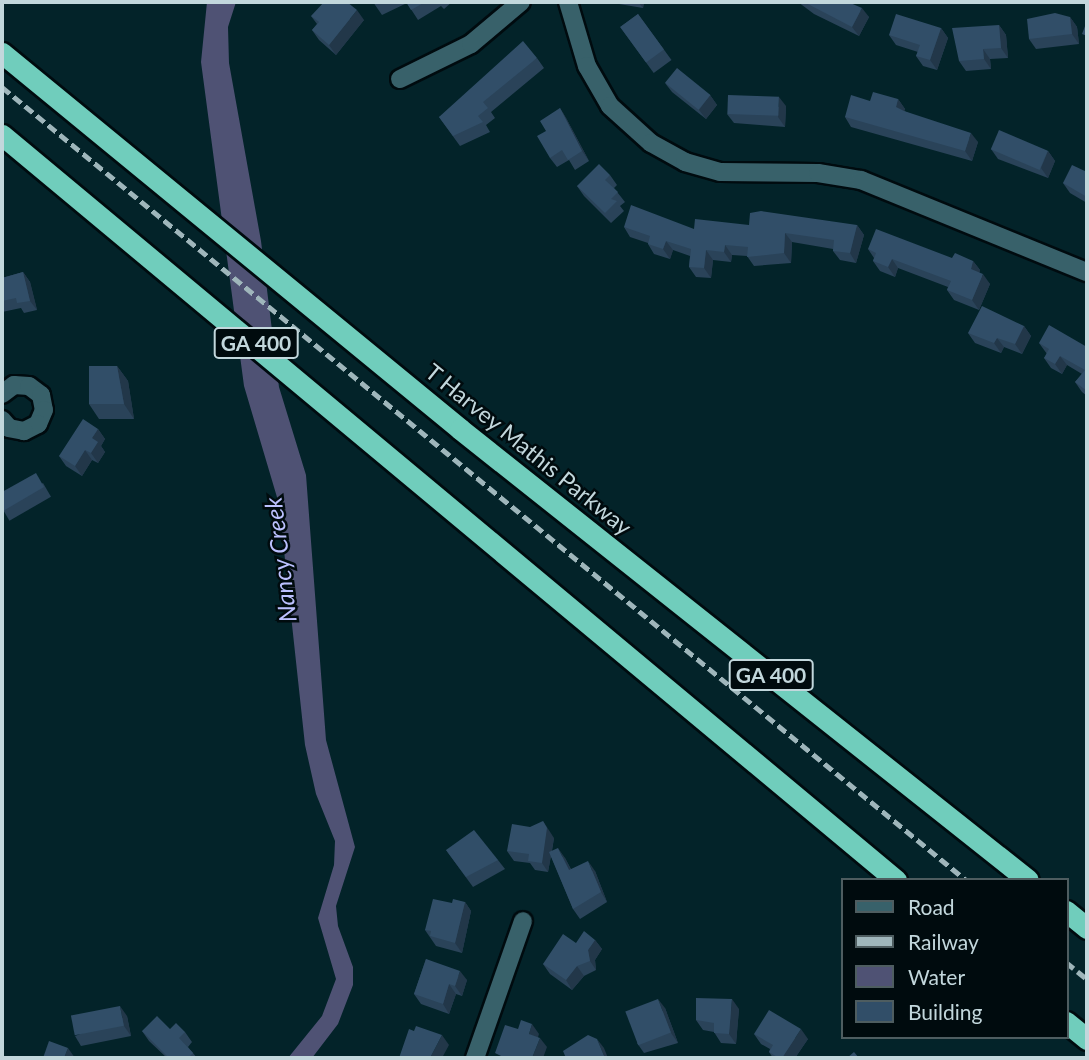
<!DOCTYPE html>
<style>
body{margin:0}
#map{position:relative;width:1089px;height:1060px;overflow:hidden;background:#032329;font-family:Lato,sans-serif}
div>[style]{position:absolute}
.water>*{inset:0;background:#4f5274}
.roads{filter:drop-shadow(2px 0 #000b0f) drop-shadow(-2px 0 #000b0f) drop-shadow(0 2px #000b0f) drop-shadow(0 -2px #000b0f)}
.minor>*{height:18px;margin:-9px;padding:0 9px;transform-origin:9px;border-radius:9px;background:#38616a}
.highway>*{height:21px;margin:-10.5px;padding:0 10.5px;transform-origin:10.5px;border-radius:10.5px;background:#70cdbc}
.rail>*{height:4.5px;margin-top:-2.25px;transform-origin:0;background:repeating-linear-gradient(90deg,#9fb6bb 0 10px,transparent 0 15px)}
.wall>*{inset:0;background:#2a4359;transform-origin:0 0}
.shaded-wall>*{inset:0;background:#223749}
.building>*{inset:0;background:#314e68;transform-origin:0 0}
span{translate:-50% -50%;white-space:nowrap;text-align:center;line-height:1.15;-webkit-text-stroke:5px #000b0e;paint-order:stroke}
.shield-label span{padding:2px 5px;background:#000b0e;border:2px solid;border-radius:5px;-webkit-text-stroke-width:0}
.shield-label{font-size:21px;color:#c2d7dc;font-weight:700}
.street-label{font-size:23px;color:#c2d7dc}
.water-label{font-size:24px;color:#bbc0fe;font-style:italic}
.frame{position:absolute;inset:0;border:4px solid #c2d7dc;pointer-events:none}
.legend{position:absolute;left:841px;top:878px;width:228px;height:161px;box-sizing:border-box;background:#000b0e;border:2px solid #4e5d60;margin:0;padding:9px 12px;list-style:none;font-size:21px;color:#c2d7dc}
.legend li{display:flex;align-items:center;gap:14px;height:35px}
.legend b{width:35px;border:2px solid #4e5d60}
</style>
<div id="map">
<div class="water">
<i style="clip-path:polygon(207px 2px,236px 2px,228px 27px,229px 63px,261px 241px,279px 387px,306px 475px,326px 740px,355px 847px,336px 906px,338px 926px,353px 967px,353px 985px,338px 1024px,312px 1058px,288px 1058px,322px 1016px,336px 979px,318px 918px,334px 865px,335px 841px,316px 794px,305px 745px,279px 504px,244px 386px,201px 62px)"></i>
</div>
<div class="roads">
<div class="minor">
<i style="left:568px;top:2px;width:67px;rotate:73.5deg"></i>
<i style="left:587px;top:66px;width:46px;rotate:60.1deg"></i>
<i style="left:610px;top:106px;width:55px;rotate:42.1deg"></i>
<i style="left:651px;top:143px;width:39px;rotate:29deg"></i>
<i style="left:685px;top:162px;width:36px;rotate:16deg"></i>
<i style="left:720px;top:172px;width:98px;rotate:0.6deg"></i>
<i style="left:818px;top:173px;width:44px;rotate:9.2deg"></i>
<i style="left:861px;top:180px;width:244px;rotate:22.2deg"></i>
<i style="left:400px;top:79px;width:79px;rotate:-26.2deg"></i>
<i style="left:471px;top:44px;width:65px;rotate:-40deg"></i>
<i style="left:2px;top:394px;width:15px;rotate:-37deg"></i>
<i style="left:14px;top:385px;width:15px;rotate:4deg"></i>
<i style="left:29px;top:386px;width:15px;rotate:37deg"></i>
<i style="left:41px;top:395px;width:15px;rotate:79deg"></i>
<i style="left:44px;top:410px;width:15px;rotate:113deg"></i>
<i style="left:38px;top:424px;width:16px;rotate:153deg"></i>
<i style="left:24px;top:431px;width:15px;rotate:-169deg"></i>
<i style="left:9px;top:428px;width:11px;rotate:-131deg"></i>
<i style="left:475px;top:1058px;width:145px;rotate:-70.7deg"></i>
</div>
<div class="highway">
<i style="left:2px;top:53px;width:593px;rotate:39.38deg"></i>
<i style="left:460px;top:429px;width:725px;rotate:38.45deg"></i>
<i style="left:2px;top:135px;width:1164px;rotate:39.81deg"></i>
<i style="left:1066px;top:911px;width:27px;rotate:39deg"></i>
<i style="left:1066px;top:1022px;width:27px;rotate:39deg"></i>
</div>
</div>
<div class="rail">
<i style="left:2px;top:87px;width:1248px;rotate:39.44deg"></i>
<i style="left:1066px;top:962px;width:27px;rotate:39deg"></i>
</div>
<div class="wall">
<i style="clip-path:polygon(373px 2px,452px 2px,444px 9px,441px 6px,418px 20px,407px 3px,382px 15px)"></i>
<i style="clip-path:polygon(617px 2px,644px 2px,643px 8px,619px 4px)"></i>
<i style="clip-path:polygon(798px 2px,848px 2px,869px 17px,859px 36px,814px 14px)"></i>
<i style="left:638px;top:14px;width:57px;height:22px;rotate:54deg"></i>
<i style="clip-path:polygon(311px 16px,364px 20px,336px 55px,319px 40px,312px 30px,317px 24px)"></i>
<i style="clip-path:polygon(1070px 17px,1077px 27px,1079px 44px,1036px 49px,1029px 39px)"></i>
<i style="clip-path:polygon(999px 25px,1006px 35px,1008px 58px,990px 59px,991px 69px,966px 71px,959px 61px)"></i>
<i style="clip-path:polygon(941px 28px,948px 38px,937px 70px,923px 66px,916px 56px,918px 52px,896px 45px,889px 35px)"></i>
<i style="clip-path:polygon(537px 58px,544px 68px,491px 112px,495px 118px,486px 125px,490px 132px,460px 146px,439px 117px)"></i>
<i style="clip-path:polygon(665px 83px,710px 95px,717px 105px,706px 119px,672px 92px)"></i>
<i style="clip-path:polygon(898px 99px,905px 109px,904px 111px,978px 142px,972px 161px,851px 127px,845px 117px,870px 101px)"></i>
<i style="clip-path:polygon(786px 106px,785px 127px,734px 123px,727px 114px)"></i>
<i style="clip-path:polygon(560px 108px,566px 118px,589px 161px,575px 170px,569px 160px,557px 167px,550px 158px,546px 131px)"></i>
<i style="clip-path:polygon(991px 149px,1048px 151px,1055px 161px,1048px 178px,998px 159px)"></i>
<i style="clip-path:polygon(1087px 172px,1087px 203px,1070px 193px,1063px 183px)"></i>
<i style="clip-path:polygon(610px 175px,617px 185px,614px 188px,625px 202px,620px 206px,624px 211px,611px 223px,584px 196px,577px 186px)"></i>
<i style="clip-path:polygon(749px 225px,857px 225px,864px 235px,856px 263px,840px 260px,833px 251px,833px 249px,792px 242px,791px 263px,754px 266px,747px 256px,732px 255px,731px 262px,713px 260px,711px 278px,696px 277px,689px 267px,690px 256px,673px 250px,670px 259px,654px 254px,648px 244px,648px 243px,630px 237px,624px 227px,694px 229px)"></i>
<i style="clip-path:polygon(868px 249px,973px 261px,980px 270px,979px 273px,990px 284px,979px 310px,954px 300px,947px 290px,948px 287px,898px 268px,895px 277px,880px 271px,873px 261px,874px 258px)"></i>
<i style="clip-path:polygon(23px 272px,30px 282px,37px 310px,24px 313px,21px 308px,2px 312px,2px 278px)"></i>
<i style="clip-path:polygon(1024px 326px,1031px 336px,1022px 354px,1004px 347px,1001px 353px,975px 343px,968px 333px)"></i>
<i style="clip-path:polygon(1039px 343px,1087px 347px,1087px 396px,1082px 392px,1075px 382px,1082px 374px,1067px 365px,1062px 374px,1051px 368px,1044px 358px,1047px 354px)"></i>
<i style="clip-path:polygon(117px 366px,128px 381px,134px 419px,99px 419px,89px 404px)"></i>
<i style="clip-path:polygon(98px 429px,105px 439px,101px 446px,105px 452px,98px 463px,92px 460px,82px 476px,66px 466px,59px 456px)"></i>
<i style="left:43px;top:483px;width:16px;height:48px;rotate:60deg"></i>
<i style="clip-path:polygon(554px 838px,552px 851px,565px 858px,571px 869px,595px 871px,607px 902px,580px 919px,573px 909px,551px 856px,548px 872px,535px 870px,530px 863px,514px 861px,507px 851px)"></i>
<i style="clip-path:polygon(446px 850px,498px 860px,505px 869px,473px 887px)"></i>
<i style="clip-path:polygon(465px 902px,471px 911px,462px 953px,436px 946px,425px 930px,452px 903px)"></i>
<i style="clip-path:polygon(595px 940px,602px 949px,595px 960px,596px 970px,584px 976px,572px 990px,550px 974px,543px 964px,576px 943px)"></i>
<i style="clip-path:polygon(426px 959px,467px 980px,462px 996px,456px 994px,449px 1014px,421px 1004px,414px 994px)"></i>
<i style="clip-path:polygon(665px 1008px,678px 1043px,644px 1053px,637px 1043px)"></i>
<i style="clip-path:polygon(739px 1009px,736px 1044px,721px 1043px,714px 1032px,703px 1030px,696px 1020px)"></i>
<i style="clip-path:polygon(127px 1016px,131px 1036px,81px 1046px,75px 1036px)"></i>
<i style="clip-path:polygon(170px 1029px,185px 1032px,192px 1042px,188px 1047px,197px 1058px,167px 1058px,149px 1041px,142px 1031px)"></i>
<i style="clip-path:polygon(754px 1034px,808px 1039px,795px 1058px,773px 1058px,769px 1052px,770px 1049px,761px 1044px)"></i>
</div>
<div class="shaded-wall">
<i style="clip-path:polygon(638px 2px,644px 2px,643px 8px)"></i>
<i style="clip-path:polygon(862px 8px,869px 17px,859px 36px,852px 27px)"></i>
<i style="clip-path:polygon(357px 10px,364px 20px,336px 55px,329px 45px)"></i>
<i style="clip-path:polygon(1070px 17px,1077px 27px,1079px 44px,1072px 34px)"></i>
<i style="clip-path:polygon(999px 25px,1006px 35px,1008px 58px,1001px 48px)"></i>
<i style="clip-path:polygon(941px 28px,948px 38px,937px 70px,930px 60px)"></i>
<i style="clip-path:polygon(983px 49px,990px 59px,991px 69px,984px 59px)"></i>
<i style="clip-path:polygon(710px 95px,717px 105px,706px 119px,699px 110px)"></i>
<i style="clip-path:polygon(779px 97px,786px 106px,785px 127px,778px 117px)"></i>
<i style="clip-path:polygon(898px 99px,905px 109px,903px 117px,896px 107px)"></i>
<i style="clip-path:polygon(560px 108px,566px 118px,589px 161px,582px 151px)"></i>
<i style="clip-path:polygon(971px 133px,978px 142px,972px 161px,965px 151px)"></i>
<i style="clip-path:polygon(1048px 151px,1055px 161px,1048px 178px,1041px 168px)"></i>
<i style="clip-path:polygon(857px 225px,864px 235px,856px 263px,850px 253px)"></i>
<i style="clip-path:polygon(785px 233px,792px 242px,791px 263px,784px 253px)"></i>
<i style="clip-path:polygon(666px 241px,673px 250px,670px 259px,663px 249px)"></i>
<i style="clip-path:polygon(725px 245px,732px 255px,731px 262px,724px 252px)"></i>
<i style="clip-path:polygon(706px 250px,713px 260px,711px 278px,704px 268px)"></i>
<i style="clip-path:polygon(892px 259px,898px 268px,895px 277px,888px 267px)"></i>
<i style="clip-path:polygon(973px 261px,980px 270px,978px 279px,971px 269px)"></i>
<i style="clip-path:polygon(23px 272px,30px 282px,37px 310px,30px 301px)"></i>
<i style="clip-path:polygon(983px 274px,990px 284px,979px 310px,972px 300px)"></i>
<i style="clip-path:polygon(1024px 326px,1031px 336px,1022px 354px,1015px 344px)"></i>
<i style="clip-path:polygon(997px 338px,1004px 347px,1001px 353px,994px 343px)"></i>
<i style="clip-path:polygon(1060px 356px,1067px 365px,1062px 374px,1055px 364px)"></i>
<i style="clip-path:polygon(117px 366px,128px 381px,134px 419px,124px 404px)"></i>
<i style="clip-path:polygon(98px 429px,105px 439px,101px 446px,105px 452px,98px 463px,91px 453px,92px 438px)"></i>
<i style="clip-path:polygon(85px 450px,92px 460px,82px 476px,75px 466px)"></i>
<i style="clip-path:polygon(543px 821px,554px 838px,548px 872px,542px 863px)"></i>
<i style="clip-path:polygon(558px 848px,565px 858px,576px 880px,569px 870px)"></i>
<i style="clip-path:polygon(588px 861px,595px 871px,607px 902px,601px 892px)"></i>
<i style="clip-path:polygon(465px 902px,471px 911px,462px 953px,455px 943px)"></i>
<i style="clip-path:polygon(595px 940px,602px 949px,595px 960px,596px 970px,590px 961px,588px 950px)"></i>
<i style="clip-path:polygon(577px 966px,584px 976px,572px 990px,566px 980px)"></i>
<i style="clip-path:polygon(460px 971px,467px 980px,462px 996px,455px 986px)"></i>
<i style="clip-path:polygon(449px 984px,456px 994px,449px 1014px,443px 1004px)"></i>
<i style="clip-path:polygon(658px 999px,665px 1008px,678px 1043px,671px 1033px)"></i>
<i style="clip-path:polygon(732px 999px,739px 1009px,736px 1044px,729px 1034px)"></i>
<i style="clip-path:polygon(120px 1006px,127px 1016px,131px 1036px,124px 1026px)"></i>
<i style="clip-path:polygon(532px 1024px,539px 1034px,536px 1044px,529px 1034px)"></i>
<i style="clip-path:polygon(801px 1029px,808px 1039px,795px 1058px,782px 1058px)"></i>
<i style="clip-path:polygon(442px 1035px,449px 1045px,442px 1058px,430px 1058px)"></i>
<i style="clip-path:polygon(540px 1038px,547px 1047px,543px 1058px,532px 1058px)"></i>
<i style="clip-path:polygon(597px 1039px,604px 1048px,608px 1058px,605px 1058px)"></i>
<i style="clip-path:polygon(68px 1048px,75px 1058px,64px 1058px)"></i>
</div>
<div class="building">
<i style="clip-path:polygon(324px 2px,347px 2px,357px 10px,329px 45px,312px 30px,319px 22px,311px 16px)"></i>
<i style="clip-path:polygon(406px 2px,425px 2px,411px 10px)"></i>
<i style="clip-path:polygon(804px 2px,848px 2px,862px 8px,852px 27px)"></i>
<i style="clip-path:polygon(1055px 13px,1070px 17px,1072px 34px,1029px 39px,1027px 19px)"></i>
<i style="left:638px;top:14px;width:44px;height:22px;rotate:54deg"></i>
<i style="clip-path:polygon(896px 14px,941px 28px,930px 60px,916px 56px,920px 45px,889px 35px)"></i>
<i style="clip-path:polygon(1087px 21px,1087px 36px,1082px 34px)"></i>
<i style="clip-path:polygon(999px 25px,1001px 48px,983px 49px,984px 59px,959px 61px,952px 28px)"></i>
<i style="clip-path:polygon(523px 41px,537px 58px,483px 102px,488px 108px,478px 116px,483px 122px,453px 136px,439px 117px)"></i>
<i style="left:677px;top:68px;width:43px;height:19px;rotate:39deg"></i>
<i style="clip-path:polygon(873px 92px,898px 99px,896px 107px,904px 111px,971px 133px,965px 151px,845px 117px,851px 95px,870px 101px)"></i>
<i style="left:728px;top:95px;width:51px;height:19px;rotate:2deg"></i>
<i style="clip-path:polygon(560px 108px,582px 151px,568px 160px,562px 150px,550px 158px,537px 136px,546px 131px,540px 121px)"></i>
<i style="left:999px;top:130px;width:53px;height:21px;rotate:23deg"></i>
<i style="clip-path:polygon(599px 164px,610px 175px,605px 180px,618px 192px,611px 199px,617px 201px,605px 213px,577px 186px)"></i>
<i style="clip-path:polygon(1072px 165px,1087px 172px,1087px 197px,1063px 183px)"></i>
<i style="clip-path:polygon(631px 205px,694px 229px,695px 219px,749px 225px,750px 213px,761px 211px,857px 225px,850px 253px,833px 251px,834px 240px,785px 233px,784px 253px,747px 257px,748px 247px,725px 245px,724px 252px,706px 250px,704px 268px,689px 267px,691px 249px,666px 241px,663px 249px,648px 244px,650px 236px,624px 227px)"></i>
<i style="clip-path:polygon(876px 229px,952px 258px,955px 253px,973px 261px,971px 269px,983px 274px,972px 300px,947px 290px,951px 281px,892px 259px,888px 267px,873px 261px,876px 253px,868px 249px)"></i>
<i style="clip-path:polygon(23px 272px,30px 301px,17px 303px,16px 298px,2px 301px,2px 278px)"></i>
<i style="clip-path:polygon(982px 306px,1024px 326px,1015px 344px,997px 338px,994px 343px,968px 333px)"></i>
<i style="clip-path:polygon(1049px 325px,1087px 347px,1087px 391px,1075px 382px,1085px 370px,1060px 356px,1055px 364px,1044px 358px,1049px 349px,1039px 343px)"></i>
<i style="clip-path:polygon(89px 366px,117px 366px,124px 404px,89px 404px)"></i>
<i style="clip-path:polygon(83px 419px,98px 429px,92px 438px,98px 442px,91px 453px,85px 450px,75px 466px,59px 456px)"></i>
<i style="clip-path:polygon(36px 473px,44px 487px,3px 511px,2px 508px,2px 492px)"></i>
<i style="clip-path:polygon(543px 821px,547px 828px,542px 863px,528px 861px,529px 854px,507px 851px,512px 824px,530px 827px)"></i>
<i style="clip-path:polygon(474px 830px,498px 860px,466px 877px,446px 850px)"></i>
<i style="clip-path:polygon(558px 848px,569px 870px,588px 861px,601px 892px,573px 909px,549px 852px)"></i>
<i style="clip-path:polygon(433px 899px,452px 903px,453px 899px,465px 902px,455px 943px,430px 936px,431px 931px,425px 930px)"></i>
<i style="clip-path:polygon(584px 931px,595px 940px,588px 950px,590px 961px,577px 966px,566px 980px,543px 964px,563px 934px,576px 943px)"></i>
<i style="clip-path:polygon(426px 959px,460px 971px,455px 986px,449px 984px,443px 1004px,414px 994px)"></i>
<i style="clip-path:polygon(696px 998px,732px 999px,729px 1034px,714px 1033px,714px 1023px,696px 1020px)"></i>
<i style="left:658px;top:999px;width:36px;height:35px;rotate:69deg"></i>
<i style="left:120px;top:1006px;width:20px;height:50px;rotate:79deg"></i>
<i style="clip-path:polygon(769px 1010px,801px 1029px,782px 1058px,779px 1058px,769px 1052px,773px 1045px,754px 1034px)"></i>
<i style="clip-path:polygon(157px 1016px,170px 1029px,176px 1023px,185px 1032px,179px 1038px,193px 1053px,188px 1058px,169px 1058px,142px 1031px)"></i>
<i style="clip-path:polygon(521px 1020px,532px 1024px,529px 1034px,540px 1038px,532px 1058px,505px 1058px,495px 1053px,505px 1025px,518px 1029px)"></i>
<i style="clip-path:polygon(416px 1026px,442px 1035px,430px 1058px,399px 1058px,409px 1029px,414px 1031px)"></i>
<i style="clip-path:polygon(588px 1035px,597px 1039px,605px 1058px,566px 1058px,563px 1051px)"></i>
<i style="clip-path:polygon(49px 1041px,68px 1048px,64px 1058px,43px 1058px)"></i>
<i style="clip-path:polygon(854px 1052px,859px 1058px,847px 1058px)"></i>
</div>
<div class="shield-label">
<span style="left:256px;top:343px">GA 400</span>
<span style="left:771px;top:675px">GA 400</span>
</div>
<div class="street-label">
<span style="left:529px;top:449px;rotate:39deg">T Harvey Mathis Parkway</span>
</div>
<div class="water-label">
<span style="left:280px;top:560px;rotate:-97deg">Nancy Creek</span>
</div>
<div class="frame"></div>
<ul class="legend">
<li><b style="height:9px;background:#38616a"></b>Road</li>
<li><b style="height:9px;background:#9fb6bb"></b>Railway</li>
<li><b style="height:19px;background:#4f5274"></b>Water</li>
<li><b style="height:19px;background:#314e68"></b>Building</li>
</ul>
</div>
